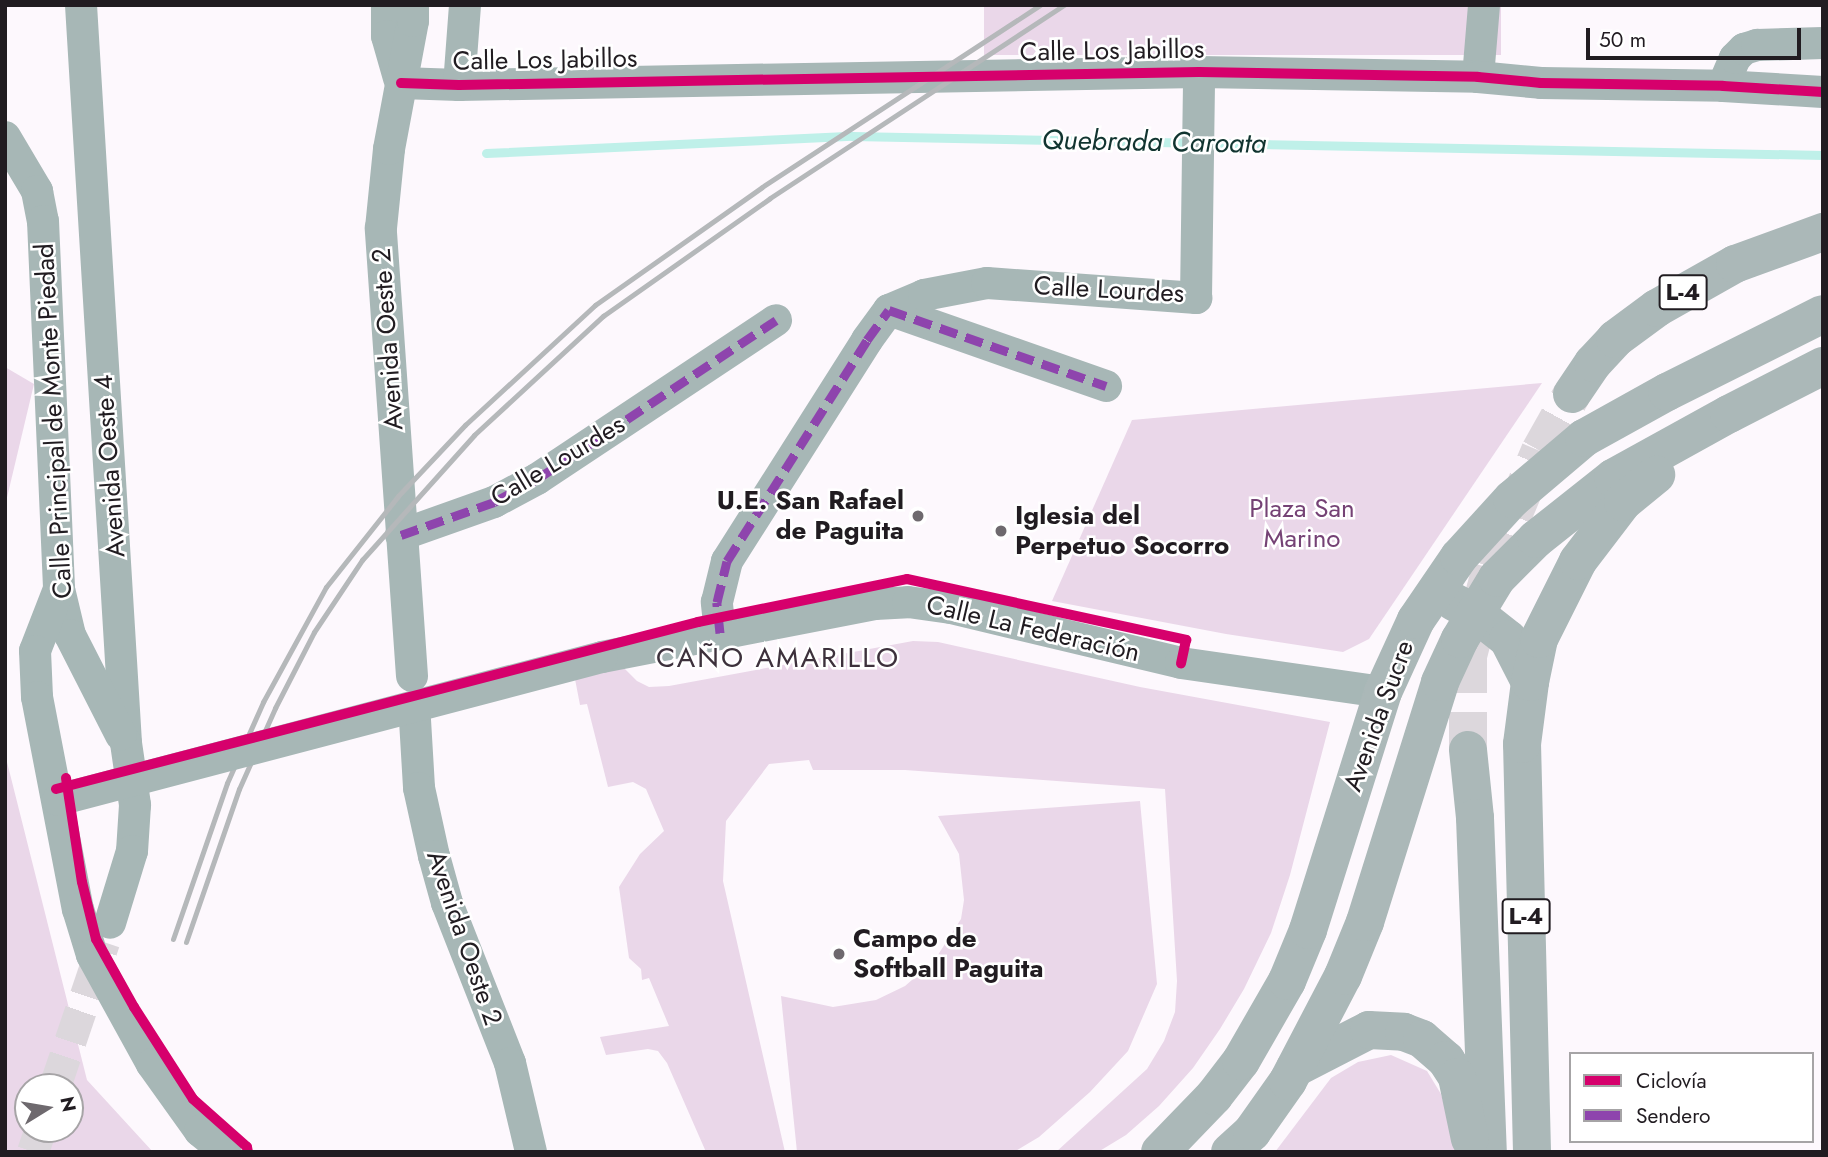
<!DOCTYPE html>
<meta charset="utf-8">
<style>
body{margin:0}
#map{position:relative;width:1828px;height:1157px;overflow:hidden;background:#fdf8fd;font-family:Jost,sans-serif}
div>[style]{position:absolute}
.green>*{inset:0;background:#ead7e9;transform-origin:0 0}
.stream>*{height:9px;margin:-4.5px;padding:0 4.5px;transform-origin:4.5px;border-radius:4.5px;background:#bff0e9}
.minor-tunnel>*{height:32px;margin-top:-16px;transform-origin:0;background:repeating-linear-gradient(90deg,#dcd7dc 0 32px,transparent 0 48px)}
.major-tunnel>*{height:38px;margin-top:-19px;transform-origin:0;background:repeating-linear-gradient(90deg,#dcd7dc 0 38px,transparent 0 57px)}
.minor>*{height:32px;margin:-16px;padding:0 16px;transform-origin:16px;border-radius:16px;background:#a7b7b6}
.major>*{height:38px;margin:-19px;padding:0 19px;transform-origin:19px;border-radius:19px;background:#abb8b8}
.rail>*{height:5px;margin:-2.5px;padding:0 2.5px;transform-origin:2.5px;border-radius:2.5px;background:#b5b8ba}
.minor-bridge>*{height:32px;margin:-16px;padding:0 16px;transform-origin:16px;border-radius:16px;background:#a7b7b6}
.quiet>*{height:9px;margin-top:-4.5px;transform-origin:0;background:repeating-linear-gradient(90deg,#8e44ad 0 18px,transparent 0 27px)}
.cycleway>*{height:10px;margin:-5px;padding:0 5px;transform-origin:5px;border-radius:5px;background:#d6006c}
.dots>*{width:19px;height:19px;translate:-50% -50%;box-sizing:border-box;border:4px solid #fff;border-radius:50%}
span{translate:-50% -50%;white-space:nowrap;text-align:center;line-height:1.15;-webkit-text-stroke:5px #fff;paint-order:stroke}
.shield-label span{padding:2px 5px;background:#fff;border:2px solid;border-radius:5px;-webkit-text-stroke-width:0}
.shield-label{font-size:24px;color:#211c21;font-weight:700}
.street-label{font-size:26px;color:#211c21}
.poi-label{font-size:26px;color:#211c21;font-weight:700}
.right{translate:-100% -50%;text-align:right}
.left{translate:0 -50%;text-align:left}
.park-label{font-size:26px;color:#754275}
.water-label{font-size:28px;color:#113430;font-style:italic}
.neighbourhood-label{font-size:28px;color:#3d313c;letter-spacing:2px}
.frame{position:absolute;inset:0;border:7px solid #211c21;pointer-events:none}
.legend{position:absolute;left:1569px;top:1052px;width:245px;height:91px;box-sizing:border-box;background:#fff;border:2px solid #a6a4a6;margin:0;padding:9px 12px;list-style:none;font-size:21px;color:#211c21}
.legend li{display:flex;align-items:center;gap:14px;height:35px}
.legend b{width:35px;border:2px solid #a6a4a6}
.north{position:absolute;left:14px;top:1073px;width:70px;height:70px;box-sizing:border-box;background:#fff;border:2px solid #a6a4a6;border-radius:50%;rotate:79deg;font-size:19px;font-weight:700;line-height:28px;text-align:center;color:#211c21}
.north::after{content:'';display:block;margin:auto;width:24px;height:32px;background:#6e696e;clip-path:polygon(50% 0,100% 100%,50% 72%,0 100%)}
.scale{position:absolute;left:1586px;top:28px;width:215px;height:32px;box-sizing:border-box;border:4px solid #211c21;border-top:0;padding-left:9px;font-size:21px;line-height:24px;white-space:nowrap;color:#211c21;-webkit-text-stroke:5px #fff;paint-order:stroke}
</style>
<div id="map">
<div class="green">
<i style="left:984px;top:5px;width:517px;height:50px"></i>
<i style="clip-path:polygon(5px 367px,34px 384px,5px 506px)"></i>
<i style="clip-path:polygon(1542px 383px,1369px 639px,1343px 652px,1226px 634px,1052px 601px,1132px 420px)"></i>
<i style="clip-path:polygon(913px 641px,938px 642px,1140px 687px,1330px 722px,1290px 875px,1271px 933px,1244px 989px,1220px 1029px,1193px 1068px,1159px 1106px,1126px 1135px,1098px 1152px,1056px 1152px,1147px 1069px,1164px 1041px,1175px 1012px,1177px 981px,1165px 789px,905px 770px,813px 770px,809px 760px,769px 764px,726px 821px,723px 881px,785px 1152px,706px 1152px,667px 1063px,658px 1051px,648px 1049px,606px 1055px,600px 1037px,669px 1026px,649px 978px,642px 980px,641px 969px,629px 958px,619px 887px,640px 854px,664px 831px,646px 789px,633px 782px,608px 787px,587px 704px,580px 705px,575px 679px,624px 668px,637px 681px,649px 687px,669px 686px)"></i>
<i style="clip-path:polygon(evenodd,5px 754px,87px 1080px,153px 1152px,5px 1152px,5px 754px,70px 1087px,70px 1129px,28px 1129px,28px 1087px,70px 1087px)"></i>
<i style="clip-path:polygon(1140px 801px,1157px 984px,1128px 1051px,1090px 1092px,1039px 1137px,1014px 1152px,797px 1152px,781px 996px,833px 1007px,876px 1000px,905px 986px,934px 961px,961px 919px,964px 900px,959px 854px,938px 816px)"></i>
<i style="clip-path:polygon(1391px 1055px,1427px 1071px,1441px 1094px,1458px 1152px,1275px 1152px,1331px 1078px,1358px 1062px)"></i>
</div>
<div class="stream">
<i style="left:486px;top:153px;width:366px;rotate:-2.7deg"></i>
<i style="left:852px;top:136px;width:971px;rotate:1.12deg"></i>
</div>
<div class="minor-tunnel">
<i style="left:55px;top:1087px;width:153px;rotate:-71.3deg"></i>
<i style="left:33px;top:1152px;width:24px;rotate:-71deg"></i>
</div>
<div class="major-tunnel">
<i style="left:1468px;top:750px;width:94px;rotate:-90deg"></i>
<i style="left:1468px;top:656px;width:91px;rotate:-75.4deg"></i>
<i style="left:1491px;top:568px;width:127px;rotate:-67.3deg"></i>
<i style="left:1540px;top:451px;width:65px;rotate:-60.7deg"></i>
</div>
<div class="minor">
<i style="left:81px;top:5px;width:739px;rotate:86.51deg"></i>
<i style="left:126px;top:743px;width:63px;rotate:81.7deg"></i>
<i style="left:135px;top:805px;width:46px;rotate:93.7deg"></i>
<i style="left:132px;top:851px;width:75px;rotate:107deg"></i>
<i style="left:387px;top:5px;width:31px;rotate:90deg"></i>
<i style="left:387px;top:36px;width:44px;rotate:74.1deg"></i>
<i style="left:1478px;top:77px;width:72px;rotate:-85.2deg"></i>
<i style="left:401px;top:83px;width:58px;rotate:2deg"></i>
<i style="left:459px;top:85px;width:740px;rotate:-1.01deg"></i>
<i style="left:1199px;top:72px;width:279px;rotate:1deg"></i>
<i style="left:1478px;top:77px;width:63px;rotate:5.4deg"></i>
<i style="left:1541px;top:83px;width:182px;rotate:0.9deg"></i>
<i style="left:1723px;top:86px;width:100px;rotate:3.4deg"></i>
<i style="left:459px;top:85px;width:80px;rotate:-85.7deg"></i>
<i style="left:1723px;top:86px;width:30px;rotate:-67deg"></i>
<i style="left:1735px;top:58px;width:13px;rotate:-45deg"></i>
<i style="left:1744px;top:49px;width:14px;rotate:-17deg"></i>
<i style="left:1757px;top:45px;width:66px;rotate:-1.7deg"></i>
<i style="left:5px;top:137px;width:63px;rotate:59.3deg"></i>
<i style="left:37px;top:191px;width:31px;rotate:79deg"></i>
<i style="left:43px;top:221px;width:368px;rotate:87.5deg"></i>
<i style="left:59px;top:589px;width:47px;rotate:76.6deg"></i>
<i style="left:70px;top:635px;width:112px;rotate:63deg"></i>
<i style="left:889px;top:310px;width:230px;rotate:19.3deg"></i>
<i style="left:401px;top:535px;width:99px;rotate:-19.5deg"></i>
<i style="left:494px;top:502px;width:49px;rotate:-28.1deg"></i>
<i style="left:537px;top:479px;width:287px;rotate:-33.6deg"></i>
<i style="left:59px;top:589px;width:66px;rotate:111.2deg"></i>
<i style="left:35px;top:651px;width:46px;rotate:87.5deg"></i>
<i style="left:37px;top:697px;width:216px;rotate:79.1deg"></i>
<i style="left:78px;top:909px;width:48px;rotate:73.1deg"></i>
<i style="left:92px;top:955px;width:124px;rotate:61.2deg"></i>
<i style="left:152px;top:1064px;width:82px;rotate:54.4deg"></i>
<i style="left:200px;top:1131px;width:33px;rotate:39deg"></i>
<i style="left:720px;top:633px;width:31px;rotate:-96deg"></i>
<i style="left:717px;top:602px;width:42px;rotate:-76.3deg"></i>
<i style="left:727px;top:561px;width:262px;rotate:-57.6deg"></i>
<i style="left:867px;top:340px;width:37px;rotate:-54deg"></i>
<i style="left:889px;top:310px;width:38px;rotate:-23deg"></i>
<i style="left:924px;top:295px;width:64px;rotate:-10.8deg"></i>
<i style="left:987px;top:283px;width:210px;rotate:4.1deg"></i>
<i style="left:1196px;top:298px;width:226px;rotate:-89.2deg"></i>
<i style="left:602px;top:657px;width:278px;rotate:-11deg"></i>
<i style="left:875px;top:604px;width:33px;rotate:-3deg"></i>
<i style="left:908px;top:602px;width:43px;rotate:7.9deg"></i>
<i style="left:951px;top:608px;width:236px;rotate:13.4deg"></i>
<i style="left:1181px;top:663px;width:204px;rotate:8.2deg"></i>
<i style="left:412px;top:676px;width:449px;rotate:-94deg"></i>
<i style="left:381px;top:228px;width:79px;rotate:-84.2deg"></i>
<i style="left:389px;top:149px;width:130px;rotate:-79.4deg"></i>
<i style="left:413px;top:21px;width:16px;rotate:-90deg"></i>
<i style="left:415px;top:720px;width:68px;rotate:86.6deg"></i>
<i style="left:419px;top:788px;width:70px;rotate:77.6deg"></i>
<i style="left:434px;top:856px;width:49px;rotate:74.5deg"></i>
<i style="left:447px;top:903px;width:172px;rotate:68.5deg"></i>
<i style="left:510px;top:1063px;width:91px;rotate:76.7deg"></i>
</div>
<div class="major">
<i style="left:1572px;top:394px;width:37px;rotate:-56deg"></i>
<i style="left:1593px;top:363px;width:33px;rotate:-47deg"></i>
<i style="left:1615px;top:339px;width:52px;rotate:-36.4deg"></i>
<i style="left:1657px;top:308px;width:90px;rotate:-29.4deg"></i>
<i style="left:1735px;top:264px;width:94px;rotate:-20deg"></i>
<i style="left:1454px;top:602px;width:24px;rotate:28deg"></i>
<i style="left:1475px;top:613px;width:42px;rotate:38.2deg"></i>
<i style="left:1508px;top:639px;width:48px;rotate:62.9deg"></i>
<i style="left:1468px;top:750px;width:68px;rotate:84.1deg"></i>
<i style="left:1475px;top:818px;width:334px;rotate:87.8deg"></i>
<i style="left:1295px;top:1068px;width:83px;rotate:-27.2deg"></i>
<i style="left:1369px;top:1030px;width:35px;rotate:3deg"></i>
<i style="left:1404px;top:1032px;width:19px;rotate:21deg"></i>
<i style="left:1422px;top:1039px;width:32px;rotate:41deg"></i>
<i style="left:1446px;top:1060px;width:20px;rotate:57deg"></i>
<i style="left:1457px;top:1077px;width:63px;rotate:78.2deg"></i>
<i style="left:1160px;top:1152px;width:78px;rotate:-46deg"></i>
<i style="left:1214px;top:1096px;width:44px;rotate:-52.4deg"></i>
<i style="left:1241px;top:1061px;width:92px;rotate:-60.1deg"></i>
<i style="left:1287px;top:981px;width:55px;rotate:-67.6deg"></i>
<i style="left:1308px;top:930px;width:250px;rotate:-72.5deg"></i>
<i style="left:1383px;top:692px;width:79px;rotate:-65.4deg"></i>
<i style="left:1416px;top:620px;width:76px;rotate:-55.7deg"></i>
<i style="left:1459px;top:557px;width:79px;rotate:-47.6deg"></i>
<i style="left:1512px;top:499px;width:94px;rotate:-40.3deg"></i>
<i style="left:1584px;top:438px;width:95px;rotate:-29deg"></i>
<i style="left:1667px;top:392px;width:174px;rotate:-26.6deg"></i>
<i style="left:1230px;top:1152px;width:30px;rotate:-42deg"></i>
<i style="left:1252px;top:1132px;width:62px;rotate:-54.8deg"></i>
<i style="left:1288px;top:1081px;width:119px;rotate:-62.4deg"></i>
<i style="left:1343px;top:976px;width:58px;rotate:-67.8deg"></i>
<i style="left:1365px;top:922px;width:251px;rotate:-72.6deg"></i>
<i style="left:1440px;top:682px;width:47px;rotate:-65.1deg"></i>
<i style="left:1460px;top:639px;width:71px;rotate:-58.8deg"></i>
<i style="left:1497px;top:578px;width:55px;rotate:-45deg"></i>
<i style="left:1536px;top:539px;width:98px;rotate:-38.4deg"></i>
<i style="left:1613px;top:478px;width:132px;rotate:-28.9deg"></i>
<i style="left:1729px;top:414px;width:106px;rotate:-27.1deg"></i>
<i style="left:1532px;top:1152px;width:408px;rotate:-91.4deg"></i>
<i style="left:1522px;top:744px;width:63px;rotate:-82.6deg"></i>
<i style="left:1530px;top:682px;width:44px;rotate:-78.2deg"></i>
<i style="left:1539px;top:639px;width:87px;rotate:-63.4deg"></i>
<i style="left:1578px;top:561px;width:74px;rotate:-52.7deg"></i>
<i style="left:1623px;top:502px;width:43px;rotate:-39.3deg"></i>
</div>
<div class="rail">
<i style="left:173px;top:939px;width:165px;rotate:-70.9deg"></i>
<i style="left:227px;top:783px;width:89px;rotate:-66deg"></i>
<i style="left:263px;top:702px;width:131px;rotate:-61.3deg"></i>
<i style="left:326px;top:587px;width:116px;rotate:-51.6deg"></i>
<i style="left:398px;top:496px;width:98px;rotate:-46.7deg"></i>
<i style="left:465px;top:425px;width:177px;rotate:-42.7deg"></i>
<i style="left:595px;top:305px;width:204px;rotate:-35.2deg"></i>
<i style="left:762px;top:187px;width:332px;rotate:-33.2deg"></i>
<i style="left:186px;top:942px;width:162px;rotate:-70.9deg"></i>
<i style="left:239px;top:789px;width:89px;rotate:-66deg"></i>
<i style="left:275px;top:708px;width:85px;rotate:-62.8deg"></i>
<i style="left:314px;top:632px;width:87px;rotate:-56.3deg"></i>
<i style="left:362px;top:560px;width:168px;rotate:-48.1deg"></i>
<i style="left:474px;top:435px;width:176px;rotate:-42.7deg"></i>
<i style="left:603px;top:316px;width:204px;rotate:-35.2deg"></i>
<i style="left:770px;top:198px;width:352px;rotate:-33.3deg"></i>
</div>
<div class="minor-bridge">
<i style="left:58px;top:800px;width:562px;rotate:-14.73deg"></i>
</div>
<div class="quiet">
<i style="left:401px;top:535px;width:99px;rotate:-19.5deg"></i>
<i style="left:494px;top:502px;width:49px;rotate:-28.1deg"></i>
<i style="left:537px;top:479px;width:287px;rotate:-33.6deg"></i>
<i style="left:720px;top:633px;width:31px;rotate:-96deg"></i>
<i style="left:717px;top:602px;width:42px;rotate:-76.3deg"></i>
<i style="left:727px;top:561px;width:262px;rotate:-57.6deg"></i>
<i style="left:867px;top:340px;width:37px;rotate:-54deg"></i>
<i style="left:889px;top:310px;width:230px;rotate:19.3deg"></i>
</div>
<div class="cycleway">
<i style="left:401px;top:83px;width:58px;rotate:2deg"></i>
<i style="left:459px;top:85px;width:740px;rotate:-1.01deg"></i>
<i style="left:1199px;top:72px;width:279px;rotate:1deg"></i>
<i style="left:1478px;top:77px;width:63px;rotate:5.4deg"></i>
<i style="left:1541px;top:83px;width:182px;rotate:0.9deg"></i>
<i style="left:1723px;top:86px;width:100px;rotate:3.4deg"></i>
<i style="left:66px;top:778px;width:105px;rotate:81.3deg"></i>
<i style="left:82px;top:882px;width:59px;rotate:76.2deg"></i>
<i style="left:96px;top:939px;width:78px;rotate:60.8deg"></i>
<i style="left:134px;top:1007px;width:109px;rotate:57.3deg"></i>
<i style="left:193px;top:1099px;width:72px;rotate:41.6deg"></i>
<i style="left:247px;top:1147px;width:5px;rotate:79deg"></i>
<i style="left:56px;top:789px;width:663px;rotate:-14.58deg"></i>
<i style="left:698px;top:622px;width:213px;rotate:-11.6deg"></i>
<i style="left:907px;top:579px;width:286px;rotate:12.3deg"></i>
<i style="left:1186px;top:640px;width:24px;rotate:102deg"></i>
</div>
<div class="dots">
<i style="left:918px;top:516px;background:#6e696e"></i>
<i style="left:1001px;top:531px;background:#6e696e"></i>
<i style="left:839px;top:954px;background:#6e696e"></i>
</div>
<div class="shield-label">
<span style="left:1683px;top:292px">L-4</span>
<span style="left:1526px;top:916px">L-4</span>
</div>
<div class="street-label">
<span style="left:1112px;top:51px;rotate:-1deg">Calle Los Jabillos</span>
<span style="left:545px;top:60px;rotate:-1deg">Calle Los Jabillos</span>
<span style="left:1109px;top:290px;rotate:3deg">Calle Lourdes</span>
<span style="left:388px;top:339px;rotate:-94deg">Avenida Oeste 2</span>
<span style="left:54px;top:421px;rotate:-93deg">Calle Principal de Monte Piedad</span>
<span style="left:558px;top:461px;rotate:-31deg">Calle Lourdes</span>
<span style="left:110px;top:466px;rotate:-94deg">Avenida Oeste 4</span>
<span style="left:1033px;top:629px;rotate:13deg">Calle La Federación</span>
<span style="left:1379px;top:716px;rotate:-70deg">Avenida Sucre</span>
<span style="left:464px;top:938px;rotate:71deg">Avenida Oeste 2</span>
</div>
<div class="poi-label">
<span class="right" style="left:904px;top:516px">U.E. San Rafael<br>de Paguita</span>
<span class="left" style="left:1015px;top:531px">Iglesia del<br>Perpetuo Socorro</span>
<span class="left" style="left:853px;top:954px">Campo de<br>Softball Paguita</span>
</div>
<div class="park-label">
<span style="left:1302px;top:524px">Plaza San<br>Marino</span>
</div>
<div class="water-label">
<span style="left:1154px;top:142px;rotate:1deg">Quebrada Caroata</span>
</div>
<div class="neighbourhood-label">
<span style="left:778px;top:658px">CAÑO AMARILLO</span>
</div>
<div class="frame"></div>
<ul class="legend">
<li><b style="height:9px;background:#d6006c"></b>Ciclovía</li>
<li><b style="height:9px;background:#8e44ad"></b>Sendero</li>
</ul>
<div class="north">N</div>
<div class="scale">50 m</div>
</div>
